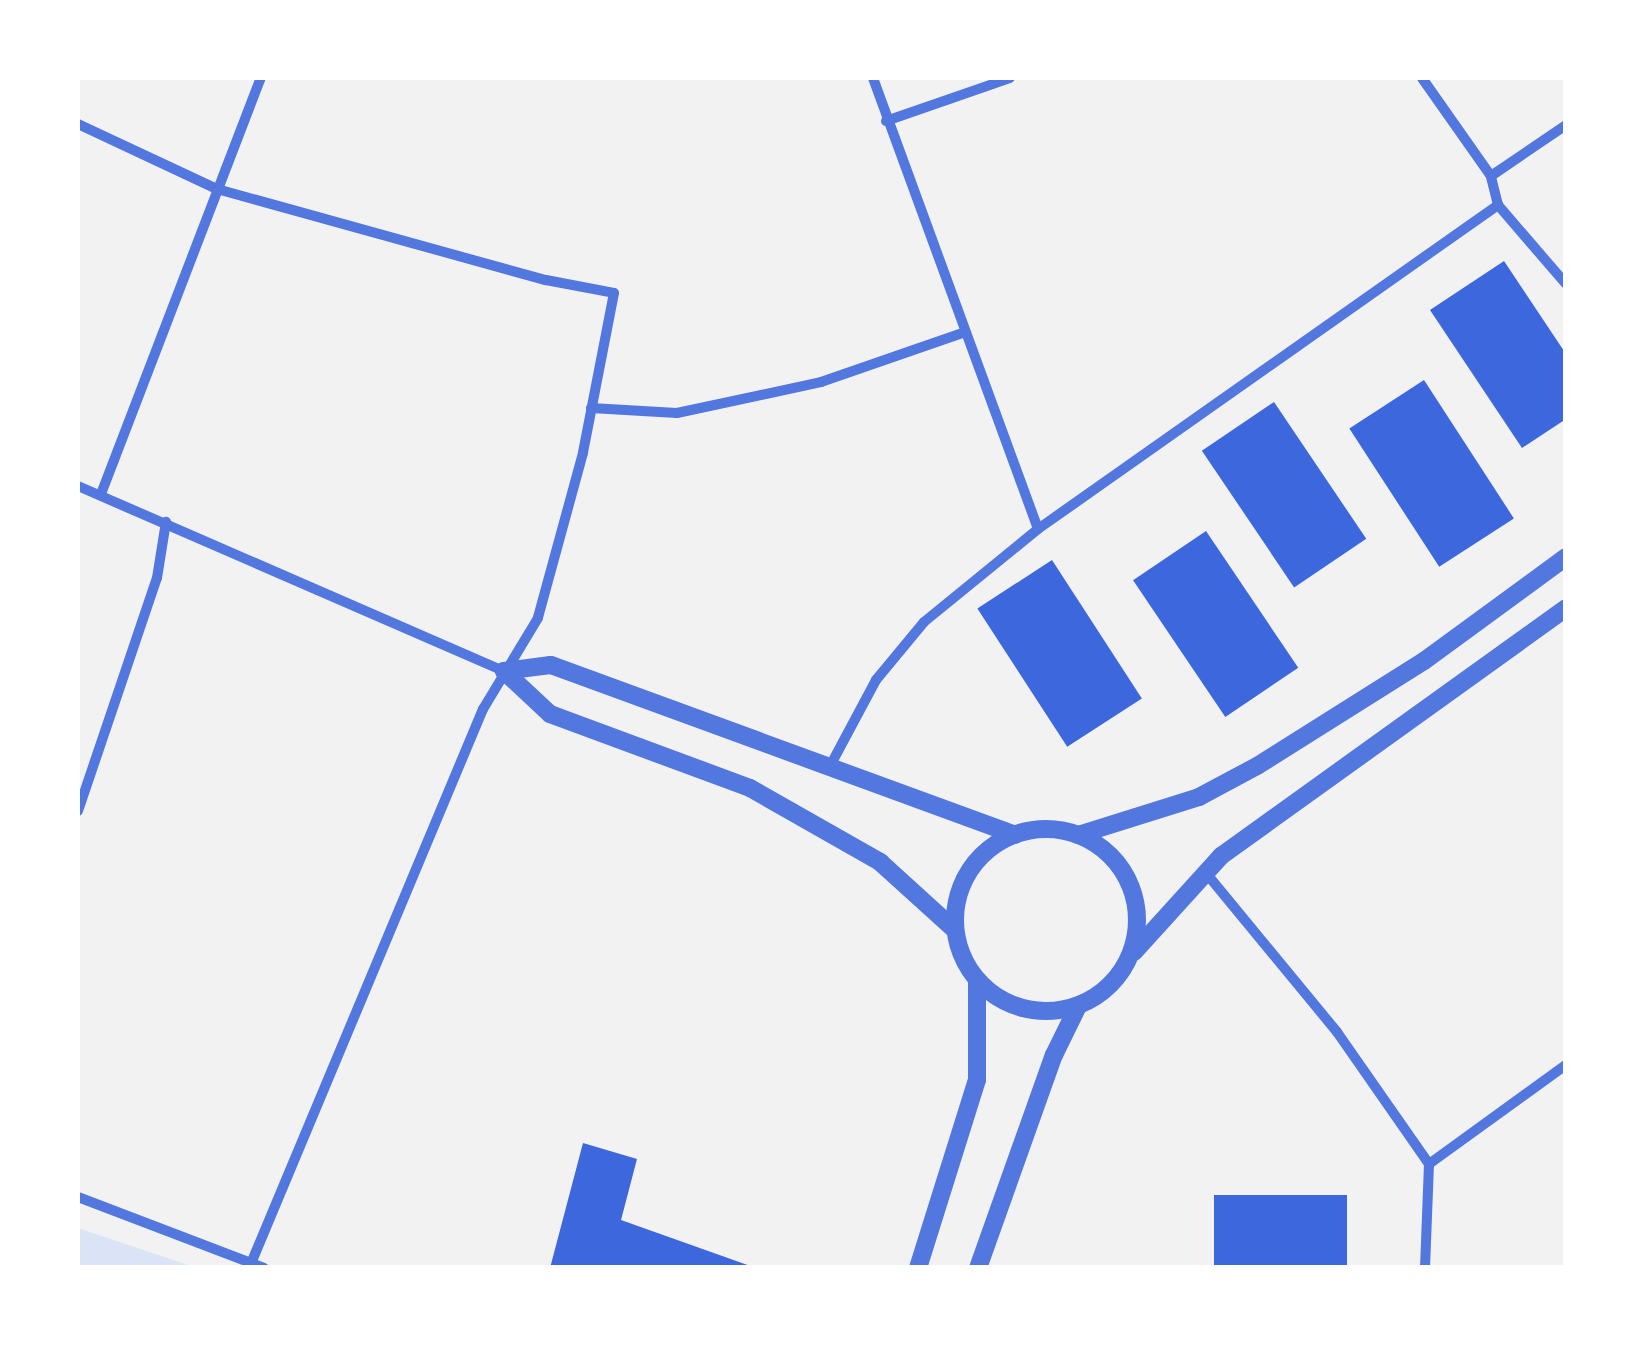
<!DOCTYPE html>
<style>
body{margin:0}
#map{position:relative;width:1643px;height:1345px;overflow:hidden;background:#f2f2f2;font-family:Manrope,sans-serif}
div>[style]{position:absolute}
.green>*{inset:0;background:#dbe4f7}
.building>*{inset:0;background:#3d67dc;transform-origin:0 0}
.minor>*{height:10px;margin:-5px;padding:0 5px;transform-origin:5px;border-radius:5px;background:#5277de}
.tertiary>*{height:18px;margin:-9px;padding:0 9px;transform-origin:9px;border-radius:9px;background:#5277de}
.tertiary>.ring{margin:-9px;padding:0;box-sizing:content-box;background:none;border:18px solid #5277de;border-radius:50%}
span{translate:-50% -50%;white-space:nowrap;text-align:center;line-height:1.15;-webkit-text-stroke:9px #fff;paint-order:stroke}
.frame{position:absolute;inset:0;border:80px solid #fff;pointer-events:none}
</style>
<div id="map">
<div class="green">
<i style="clip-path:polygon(78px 1228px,194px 1267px,78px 1267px)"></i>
</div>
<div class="building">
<i style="clip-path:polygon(1504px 261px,1566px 354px,1566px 419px,1522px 448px,1430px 310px)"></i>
<i style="left:1424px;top:380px;width:165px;height:89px;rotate:57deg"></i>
<i style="left:1274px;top:402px;width:165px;height:87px;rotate:56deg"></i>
<i style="left:1206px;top:531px;width:165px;height:88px;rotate:56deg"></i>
<i style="left:1052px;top:560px;width:165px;height:89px;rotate:57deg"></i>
<i style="clip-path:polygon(583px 1143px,637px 1159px,621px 1220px,756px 1268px,550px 1268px)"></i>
<i style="left:1347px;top:1195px;width:73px;height:133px;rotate:90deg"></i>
</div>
<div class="minor">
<i style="left:873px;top:78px;width:480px;rotate:69.9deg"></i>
<i style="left:1422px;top:78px;width:120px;rotate:54.9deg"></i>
<i style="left:886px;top:121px;width:131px;rotate:-19.1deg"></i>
<i style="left:78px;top:124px;width:153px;rotate:25.1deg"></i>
<i style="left:217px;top:189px;width:341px;rotate:15.5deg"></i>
<i style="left:546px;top:280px;width:69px;rotate:10.8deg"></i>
<i style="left:614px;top:293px;width:163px;rotate:101deg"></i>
<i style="left:583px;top:453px;width:171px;rotate:105.3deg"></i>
<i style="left:538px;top:618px;width:106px;rotate:121.1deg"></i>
<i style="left:483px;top:709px;width:606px;rotate:112.71deg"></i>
<i style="left:1498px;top:205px;width:30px;rotate:-104deg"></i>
<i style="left:1491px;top:176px;width:91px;rotate:-34.2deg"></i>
<i style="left:591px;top:408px;width:86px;rotate:3.3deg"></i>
<i style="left:677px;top:413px;width:147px;rotate:-12.1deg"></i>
<i style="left:821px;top:382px;width:152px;rotate:-19.1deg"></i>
<i style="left:78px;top:486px;width:464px;rotate:23.5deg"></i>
<i style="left:101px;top:494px;width:446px;rotate:-69deg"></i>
<i style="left:829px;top:768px;width:100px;rotate:-61.9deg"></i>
<i style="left:876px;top:680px;width:75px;rotate:-50.4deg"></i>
<i style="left:924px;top:622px;width:147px;rotate:-39.2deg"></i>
<i style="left:1038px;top:529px;width:563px;rotate:-35.16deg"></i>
<i style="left:1498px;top:205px;width:104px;rotate:49.3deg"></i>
<i style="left:78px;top:811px;width:246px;rotate:-71.3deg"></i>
<i style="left:157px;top:578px;width:57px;rotate:-80.9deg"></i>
<i style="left:1206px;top:873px;width:206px;rotate:50.5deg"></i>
<i style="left:1337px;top:1032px;width:161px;rotate:55.1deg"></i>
<i style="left:1429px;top:1164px;width:104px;rotate:92.2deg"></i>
<i style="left:1429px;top:1164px;width:169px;rotate:-35.9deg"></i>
<i style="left:78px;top:1197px;width:199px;rotate:20.9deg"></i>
</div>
<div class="tertiary">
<i style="left:504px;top:671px;width:47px;rotate:-7.3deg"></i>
<i style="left:551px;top:665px;width:494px;rotate:20.1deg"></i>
<i style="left:504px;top:671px;width:63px;rotate:43.1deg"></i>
<i style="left:550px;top:714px;width:213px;rotate:20.3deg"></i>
<i style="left:750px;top:788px;width:150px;rotate:29.6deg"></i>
<i style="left:880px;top:862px;width:101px;rotate:42.2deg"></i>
<i class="ring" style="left:955px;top:829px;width:164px;height:164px"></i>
<i style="left:1078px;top:835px;width:127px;rotate:-17.4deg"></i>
<i style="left:1199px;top:797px;width:66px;rotate:-28.1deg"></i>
<i style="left:1257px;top:766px;width:197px;rotate:-32.2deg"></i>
<i style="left:1424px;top:661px;width:176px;rotate:-36.2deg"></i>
<i style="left:1134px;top:952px;width:130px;rotate:-47.8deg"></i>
<i style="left:1221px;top:856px;width:425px;rotate:-35.7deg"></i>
<i style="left:918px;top:1268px;width:197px;rotate:-72.6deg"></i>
<i style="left:977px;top:1080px;width:100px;rotate:-90deg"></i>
<i style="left:978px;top:1268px;width:226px;rotate:-70.4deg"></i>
<i style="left:1054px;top:1055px;width:55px;rotate:-63.9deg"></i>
</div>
<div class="frame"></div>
</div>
